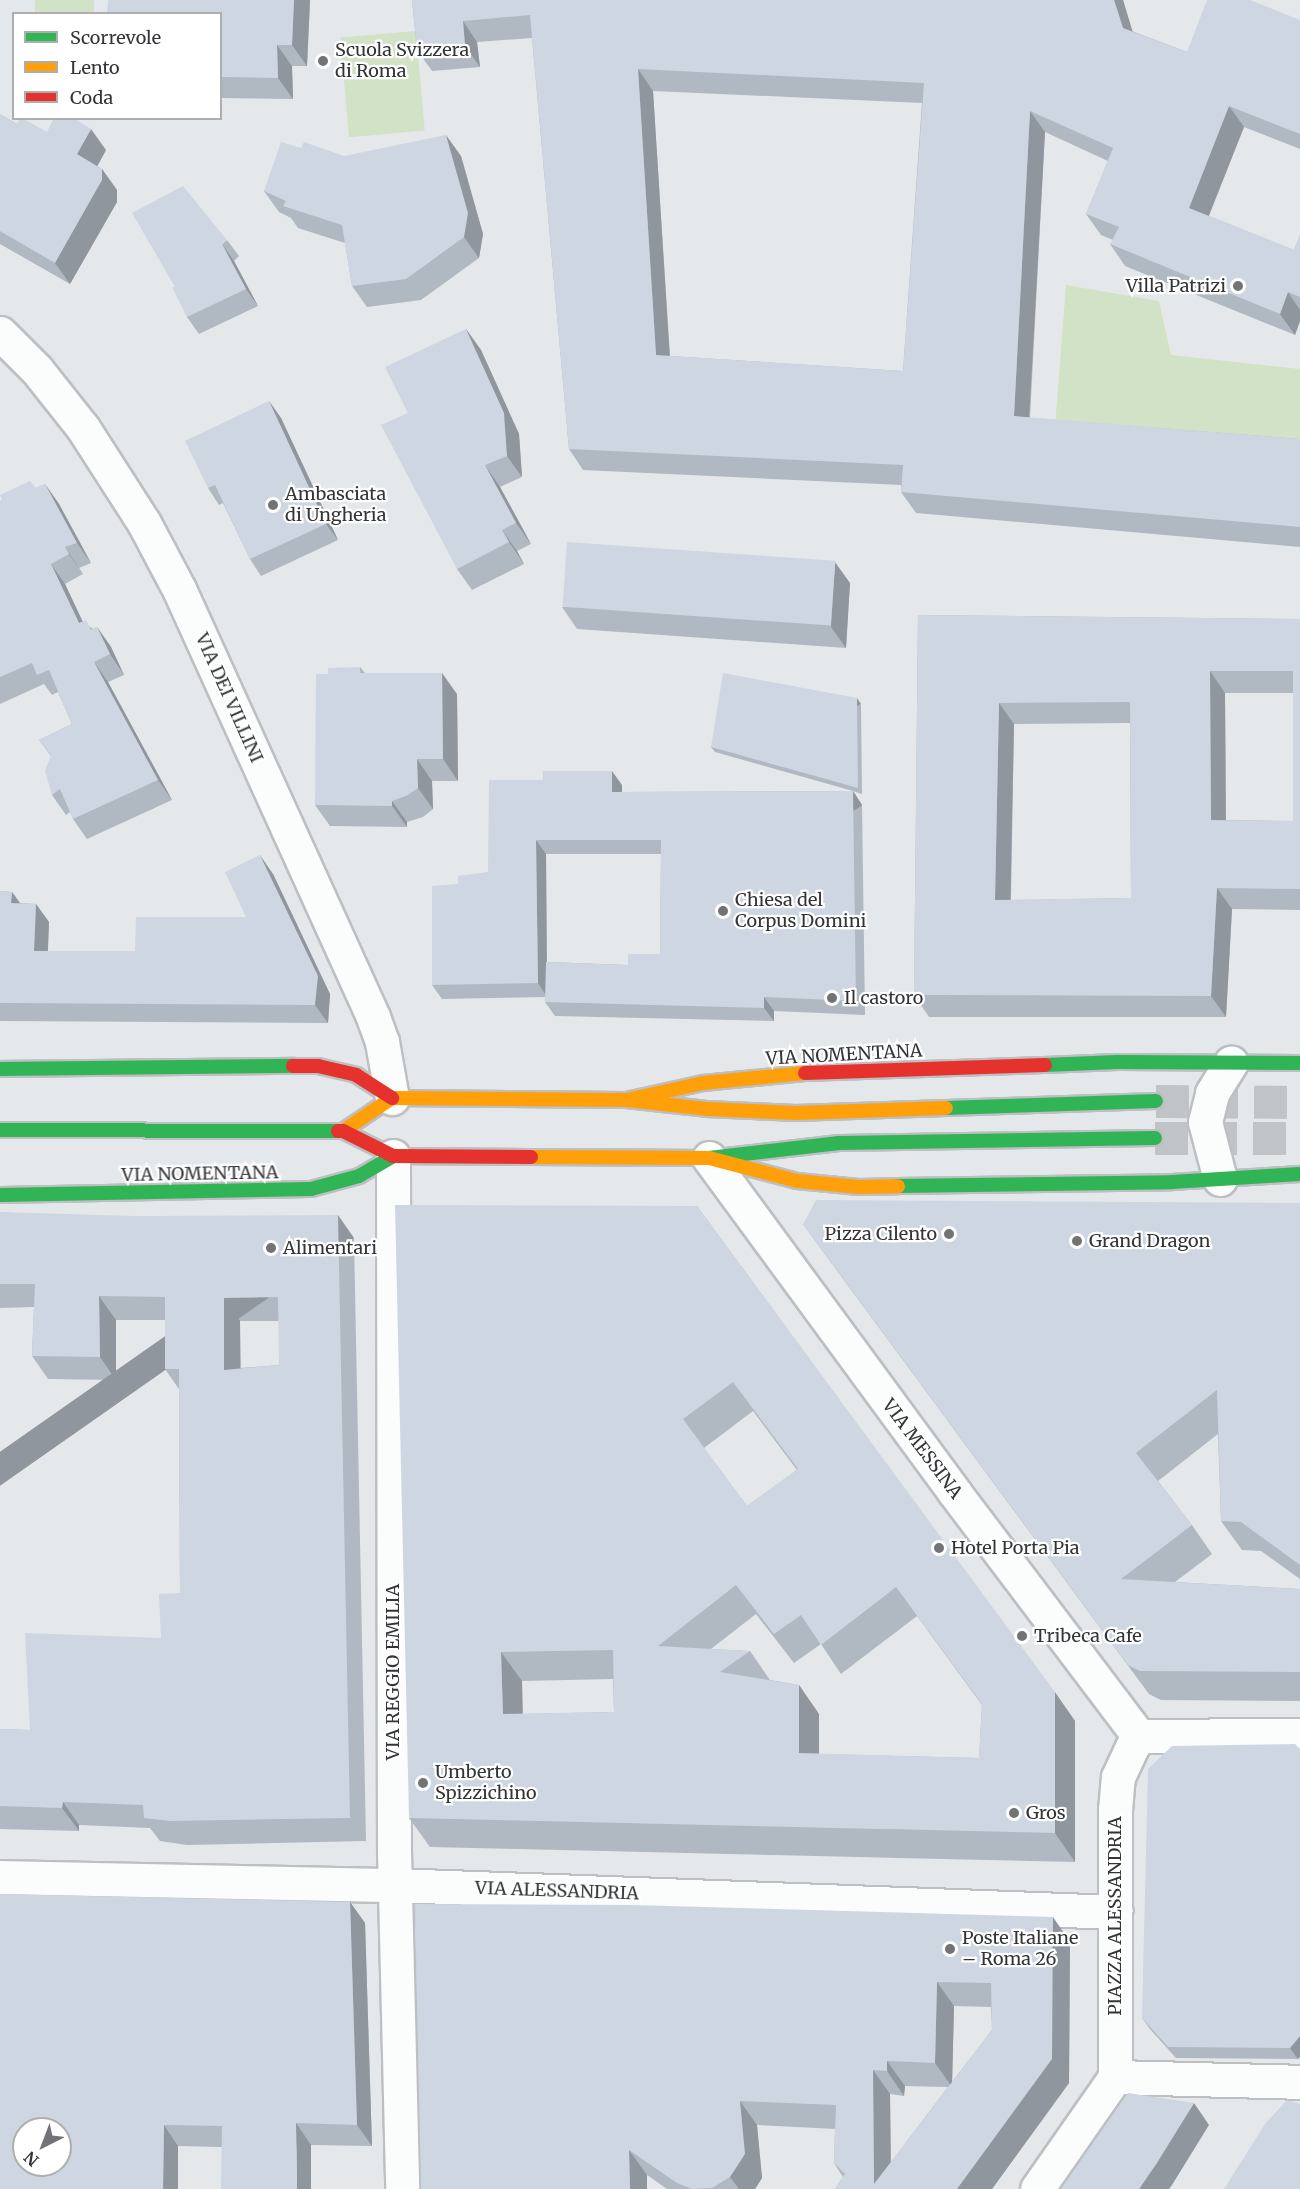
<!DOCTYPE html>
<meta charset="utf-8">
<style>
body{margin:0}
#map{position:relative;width:1300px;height:2189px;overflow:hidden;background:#e5e8eb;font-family:Merriweather,serif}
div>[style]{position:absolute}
.green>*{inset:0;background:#d2e2c6;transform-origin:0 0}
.primary-tunnel>*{height:33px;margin-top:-16.5px;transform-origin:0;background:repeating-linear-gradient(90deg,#c1c4c7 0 33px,transparent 0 49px)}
.roads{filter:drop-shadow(2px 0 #bdbfc2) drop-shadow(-2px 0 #bdbfc2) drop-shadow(0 2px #bdbfc2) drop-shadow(0 -2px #bdbfc2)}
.street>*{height:33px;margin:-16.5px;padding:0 16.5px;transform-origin:16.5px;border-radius:16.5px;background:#fbfcfc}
.fast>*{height:14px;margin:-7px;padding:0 7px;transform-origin:7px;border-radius:7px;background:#30b455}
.slow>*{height:14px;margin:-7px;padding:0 7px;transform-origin:7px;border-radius:7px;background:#ff9f0a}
.jam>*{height:14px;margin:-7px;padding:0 7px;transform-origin:7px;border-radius:7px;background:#e5322d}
.wall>*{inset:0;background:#b0b8c2}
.shaded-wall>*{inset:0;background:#90969e;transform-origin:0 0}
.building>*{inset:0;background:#cdd6e1;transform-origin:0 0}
.dots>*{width:16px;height:16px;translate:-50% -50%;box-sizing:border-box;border:3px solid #fff;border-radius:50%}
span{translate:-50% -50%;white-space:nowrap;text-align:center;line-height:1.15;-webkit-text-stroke:4.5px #fff;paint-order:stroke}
.poi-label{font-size:18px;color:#323437}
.left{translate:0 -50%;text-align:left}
.right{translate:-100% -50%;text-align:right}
.street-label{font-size:18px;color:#323437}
.legend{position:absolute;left:12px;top:12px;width:210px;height:108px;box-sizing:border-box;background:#fff;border:2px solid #adaeaf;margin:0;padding:8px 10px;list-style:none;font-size:18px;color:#323437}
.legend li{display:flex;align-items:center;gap:12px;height:30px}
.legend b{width:30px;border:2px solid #adaeaf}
.north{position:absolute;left:12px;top:2117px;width:60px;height:60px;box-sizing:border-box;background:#fff;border:2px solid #adaeaf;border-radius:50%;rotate:222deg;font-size:16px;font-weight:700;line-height:24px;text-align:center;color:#323437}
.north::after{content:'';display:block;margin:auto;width:21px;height:27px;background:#717376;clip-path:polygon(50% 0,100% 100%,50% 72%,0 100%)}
</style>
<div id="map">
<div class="green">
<i style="left:35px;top:0;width:59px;height:15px"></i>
<i style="left:416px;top:31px;width:100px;height:76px;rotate:85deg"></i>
<i style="clip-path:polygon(1066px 285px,1159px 301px,1171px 355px,1300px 369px,1300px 439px,1055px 426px)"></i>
</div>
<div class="primary-tunnel">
<i style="left:1156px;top:1101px;width:144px;rotate:0.4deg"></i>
<i style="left:1155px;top:1138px;width:145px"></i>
</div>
<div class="roads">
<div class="street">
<i style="left:0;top:333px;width:52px;rotate:45deg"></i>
<i style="left:37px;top:370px;width:74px;rotate:51.6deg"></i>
<i style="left:83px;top:428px;width:113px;rotate:57.3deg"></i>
<i style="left:144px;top:523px;width:75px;rotate:62.1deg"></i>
<i style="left:179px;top:589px;width:470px;rotate:65.6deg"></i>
<i style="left:373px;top:1017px;width:27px;rotate:70deg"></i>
<i style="left:382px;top:1042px;width:57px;rotate:79.9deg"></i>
<i style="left:393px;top:1156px;width:695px;rotate:89.92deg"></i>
<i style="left:394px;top:1851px;width:338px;rotate:88.6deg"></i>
<i style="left:709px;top:1158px;width:416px;rotate:53.7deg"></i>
<i style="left:955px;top:1493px;width:305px;rotate:52.9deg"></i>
<i style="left:1220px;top:1179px;width:59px;rotate:-104.7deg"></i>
<i style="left:1205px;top:1122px;width:30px;rotate:-76deg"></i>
<i style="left:1212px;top:1093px;width:36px;rotate:-58deg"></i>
<i style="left:0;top:1877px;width:394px;rotate:1.2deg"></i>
<i style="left:394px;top:1885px;width:722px;rotate:2.14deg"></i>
<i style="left:1115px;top:2077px;width:267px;rotate:-90deg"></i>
<i style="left:1115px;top:1810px;width:33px;rotate:-85deg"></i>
<i style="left:1118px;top:1777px;width:33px;rotate:-65deg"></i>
<i style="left:1132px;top:1747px;width:13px;rotate:-58deg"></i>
<i style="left:1139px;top:1736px;width:161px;rotate:-0.4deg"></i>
<i style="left:1115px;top:2077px;width:185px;rotate:1.5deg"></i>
<i style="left:1037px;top:2189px;width:136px;rotate:-55.1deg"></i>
</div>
<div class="fast">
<i style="left:1045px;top:1065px;width:72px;rotate:-2.4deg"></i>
<i style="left:1117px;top:1062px;width:183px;rotate:0.3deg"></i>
<i style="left:0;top:1069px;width:293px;rotate:-0.6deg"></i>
<i style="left:946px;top:1108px;width:210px;rotate:-1.9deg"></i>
<i style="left:0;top:1130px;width:338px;rotate:0.2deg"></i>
<i style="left:709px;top:1158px;width:131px;rotate:-6.6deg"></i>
<i style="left:839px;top:1143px;width:316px;rotate:-0.9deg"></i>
<i style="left:898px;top:1186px;width:274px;rotate:-0.8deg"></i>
<i style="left:1172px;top:1182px;width:128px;rotate:-3.6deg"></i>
<i style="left:0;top:1195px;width:311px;rotate:-1.1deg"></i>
<i style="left:311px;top:1189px;width:50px;rotate:-15.2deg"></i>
<i style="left:359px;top:1176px;width:39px;rotate:-30deg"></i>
</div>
<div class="slow">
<i style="left:626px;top:1100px;width:81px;rotate:6.3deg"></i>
<i style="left:707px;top:1109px;width:89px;rotate:2.6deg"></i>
<i style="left:796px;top:1113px;width:150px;rotate:-1.9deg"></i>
<i style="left:343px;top:1131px;width:59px;rotate:-34deg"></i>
<i style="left:392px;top:1098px;width:234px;rotate:0.5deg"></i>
<i style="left:626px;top:1100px;width:79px;rotate:-12.4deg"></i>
<i style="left:703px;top:1083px;width:102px;rotate:-5.6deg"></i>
<i style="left:531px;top:1157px;width:178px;rotate:0.3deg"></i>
<i style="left:709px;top:1158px;width:91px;rotate:14.6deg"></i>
<i style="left:797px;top:1181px;width:62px;rotate:5.5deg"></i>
<i style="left:859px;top:1187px;width:39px;rotate:-1deg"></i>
</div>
<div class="jam">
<i style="left:293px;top:1066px;width:25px"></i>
<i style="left:318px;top:1066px;width:39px;rotate:13deg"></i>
<i style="left:356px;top:1075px;width:43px;rotate:32.6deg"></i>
<i style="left:805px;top:1073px;width:240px;rotate:-1.9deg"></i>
<i style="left:338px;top:1131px;width:5px"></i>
<i style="left:343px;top:1131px;width:56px;rotate:26.6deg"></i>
<i style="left:393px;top:1156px;width:138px;rotate:0.4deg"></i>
</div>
</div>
<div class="wall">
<i style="clip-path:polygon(108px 0,310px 0,307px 66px,292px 66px,293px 99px,220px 98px,220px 14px)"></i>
<i style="clip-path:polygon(evenodd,412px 0,1123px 0,1132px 31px,1187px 52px,1300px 20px,1300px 149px,1244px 127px,1209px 216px,1294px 250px,1300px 235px,1300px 321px,1295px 335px,1125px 266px,1110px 244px,1113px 240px,1101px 235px,1086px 214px,1108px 161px,1045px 132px,1030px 418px,1300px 439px,1300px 547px,916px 513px,901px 492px,901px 485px,583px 470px,569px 449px,532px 38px,477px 42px,480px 67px,432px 71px,417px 50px,412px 0,653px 91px,922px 103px,903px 371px,670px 356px,653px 91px)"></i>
<i style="clip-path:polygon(0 114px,17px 124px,106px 150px,97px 166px,102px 169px,117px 190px,117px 202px,70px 284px,0 244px)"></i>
<i style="clip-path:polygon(301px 148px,344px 156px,461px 156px,483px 234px,479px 258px,421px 300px,367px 307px,352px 286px,345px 243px,298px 228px,291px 218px,279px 212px,264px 191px)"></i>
<i style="clip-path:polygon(227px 240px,239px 256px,234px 261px,258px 306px,199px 334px,187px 317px,175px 287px)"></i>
<i style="clip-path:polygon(466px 329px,481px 350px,519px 434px,522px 477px,500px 487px,531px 544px,517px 551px,524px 564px,472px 590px,457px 569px,408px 413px)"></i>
<i style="clip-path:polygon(269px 401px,281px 418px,338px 540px,261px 576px,250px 559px,223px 503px,219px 505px,208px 488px)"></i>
<i style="clip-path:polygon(45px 484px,59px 504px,91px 563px,79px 568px,83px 574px,65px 584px,83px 622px,93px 629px,97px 627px,111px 647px,124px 675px,108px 682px,172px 800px,87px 839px,73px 819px,70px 812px,66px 815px,52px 795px,51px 756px,39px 740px,72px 724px,58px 692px,52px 695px,44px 684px,0 704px,0 501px,36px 488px)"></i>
<i style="clip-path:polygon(850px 583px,846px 648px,577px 629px,562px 607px)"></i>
<i style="clip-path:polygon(evenodd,918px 615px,1300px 619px,1300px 910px,1232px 909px,1226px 1017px,929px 1017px,914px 995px,918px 615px,1225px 693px,1293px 693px,1293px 821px,1226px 820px,1225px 693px,918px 615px,1130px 723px,1131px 898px,1011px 900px,1014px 724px,1130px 723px)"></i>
<i style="clip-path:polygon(360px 667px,365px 673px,457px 694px,458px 781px,432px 781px,433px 809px,423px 817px,407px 822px,407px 827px,330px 826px,315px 805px,328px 674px)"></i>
<i style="clip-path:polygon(evenodd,861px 704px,862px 794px,853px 791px,862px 805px,865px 1015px,774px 1011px,774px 1021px,555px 1016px,545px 1002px,545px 997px,442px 999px,432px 985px,458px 884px,488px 872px,622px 785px,622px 792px,853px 791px,715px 752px,711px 747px,861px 704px,546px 854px,661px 854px,660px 954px,628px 965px,547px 962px,546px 854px)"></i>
<i style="clip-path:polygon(273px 874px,330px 994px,328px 1023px,0 1021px,0 891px,12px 892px,20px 903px,36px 904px,49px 922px,48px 951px,135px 951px,246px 917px)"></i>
<i style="clip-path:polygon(1300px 1203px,1300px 1579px,1261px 1551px,1242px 1550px,1221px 1521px,1218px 1434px,1158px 1481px,1192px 1525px,1212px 1554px,1175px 1582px,1300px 1589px,1300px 1701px,1161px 1700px,1149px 1694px,824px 1253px,803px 1224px)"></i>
<i style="clip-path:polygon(evenodd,697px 1206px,1075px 1721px,1075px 1862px,430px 1847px,409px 1818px,697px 1206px,753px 1411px,797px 1470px,747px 1506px,704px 1448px,753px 1411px,697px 1206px,756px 1614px,794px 1663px,821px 1644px,841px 1674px,917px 1616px,982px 1705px,979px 1758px,819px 1754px,819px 1714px,799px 1685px,770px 1680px,750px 1651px,711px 1649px,756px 1614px,697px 1206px,613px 1679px,614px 1712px,523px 1714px,522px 1681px,613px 1679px)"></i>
<i style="clip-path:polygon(evenodd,0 1212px,354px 1238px,366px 1841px,187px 1845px,160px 1841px,150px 1828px,79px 1825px,79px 1831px,0 1829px,0 1729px,30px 1730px,161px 1638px,180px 1593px,179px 1389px,165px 1369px,165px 1320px,116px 1320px,116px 1380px,48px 1379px,32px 1356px,34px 1307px,0 1308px,0 1212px,240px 1321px,279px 1321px,279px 1365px,240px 1368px,240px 1321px)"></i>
<i style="clip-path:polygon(1300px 1749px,1300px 2057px,1298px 2059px,1176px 2058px,1150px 2029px,1142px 2018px)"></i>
<i style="clip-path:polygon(350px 1902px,365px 1923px,372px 2146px,311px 2145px,221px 2147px,178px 2146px,178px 2189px,0 2189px)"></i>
<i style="clip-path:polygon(evenodd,415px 1904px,1070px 1942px,1069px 2083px,992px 2189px,835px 2189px,843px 2177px,834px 2163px,835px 2129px,757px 2125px,762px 2178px,755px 2189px,667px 2189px,647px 2175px,647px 2189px,421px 2189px,415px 1904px,954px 2006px,991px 2007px,992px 2030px,952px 2082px,954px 2006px,415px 1904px,905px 2086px,948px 2087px,891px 2162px,890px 2094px,904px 2096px,905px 2086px)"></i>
</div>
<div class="shaded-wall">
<i style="clip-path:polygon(294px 0,310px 0,307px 66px,292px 45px)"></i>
<i style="clip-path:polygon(1114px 0,1123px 0,1138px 49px,1123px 28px)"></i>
<i style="clip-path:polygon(463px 21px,477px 42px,480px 67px,465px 46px)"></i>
<i style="clip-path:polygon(277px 45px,292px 66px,293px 99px,278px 78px)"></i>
<i style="clip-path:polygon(638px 69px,653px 91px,671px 376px,656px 355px)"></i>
<i style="clip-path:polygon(1229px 106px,1244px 127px,1203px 230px,1189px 208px)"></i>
<i style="clip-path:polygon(1030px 111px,1045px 132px,1028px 438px,1014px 416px)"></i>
<i style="clip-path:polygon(91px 129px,106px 150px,92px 176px,77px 154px)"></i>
<i style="clip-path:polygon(446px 135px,461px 156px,483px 234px,479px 258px,464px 237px)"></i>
<i style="clip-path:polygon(102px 169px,117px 190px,117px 202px,70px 284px,55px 263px)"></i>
<i style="clip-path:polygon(222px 244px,234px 261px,258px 306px,246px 289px)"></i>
<i style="clip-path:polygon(1288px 292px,1300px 310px,1300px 321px,1295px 335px,1280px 314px)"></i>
<i style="clip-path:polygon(466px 329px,481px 350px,519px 434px,522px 477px,507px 456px)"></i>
<i style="clip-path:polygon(269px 401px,281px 418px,338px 540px,326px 524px)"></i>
<i style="clip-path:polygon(485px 465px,500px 487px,531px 544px,516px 523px)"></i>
<i style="clip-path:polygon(45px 484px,59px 504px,91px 563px,77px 543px)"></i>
<i style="clip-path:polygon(502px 530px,517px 551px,524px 564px,509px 542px)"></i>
<i style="clip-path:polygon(65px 547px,83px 574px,69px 554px)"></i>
<i style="clip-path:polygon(835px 562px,850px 583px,846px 648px,831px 627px)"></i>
<i style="clip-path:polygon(51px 564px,65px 584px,93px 644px,79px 623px)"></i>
<i style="clip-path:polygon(97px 627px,111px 647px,124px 675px,110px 654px)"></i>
<i style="clip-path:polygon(94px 662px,108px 682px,172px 800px,158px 780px)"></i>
<i style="clip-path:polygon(1210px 671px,1225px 693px,1226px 842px,1211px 820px)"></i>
<i style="clip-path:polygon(442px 673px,457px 694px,458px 781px,443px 759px)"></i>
<i style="left:857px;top:698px;width:7px;height:90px;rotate:56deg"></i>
<i style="clip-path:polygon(999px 703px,1014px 724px,1010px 921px,995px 900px)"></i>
<i style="clip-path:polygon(417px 759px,432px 781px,433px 809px,418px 788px)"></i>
<i style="clip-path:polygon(612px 771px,622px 785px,622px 805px,612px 792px)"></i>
<i style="left:853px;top:791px;width:17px;height:210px;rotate:57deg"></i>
<i style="clip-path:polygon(392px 801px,407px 822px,407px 827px,392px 806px)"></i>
<i style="clip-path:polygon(536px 840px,546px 854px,547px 997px,538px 983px)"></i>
<i style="clip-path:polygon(260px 855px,273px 874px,330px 994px,328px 1023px,315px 1005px)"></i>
<i style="clip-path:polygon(1217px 888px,1232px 909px,1226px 1017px,1211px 996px)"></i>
<i style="clip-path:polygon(12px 892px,25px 910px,11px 903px)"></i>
<i style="clip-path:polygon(36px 904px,49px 922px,47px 969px,34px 951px)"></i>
<i style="clip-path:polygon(764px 997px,774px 1011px,774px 1021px,764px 1008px)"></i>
<i style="left:338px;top:1215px;width:28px;height:603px;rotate:55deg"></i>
<i style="clip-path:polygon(99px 1296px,116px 1320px,116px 1380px,100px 1357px)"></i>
<i style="clip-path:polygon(224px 1298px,240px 1321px,241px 1393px,224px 1370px)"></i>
<i style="clip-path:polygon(501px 1652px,522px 1681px,523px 1743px,503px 1714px)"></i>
<i style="clip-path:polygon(799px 1685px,819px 1714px,819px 1782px,799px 1753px)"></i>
<i style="clip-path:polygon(1055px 1692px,1075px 1721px,1075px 1862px,1055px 1833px)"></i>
<i style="clip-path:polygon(63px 1802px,79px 1825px,79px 1831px,62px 1808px)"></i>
<i style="clip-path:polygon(350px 1902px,365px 1923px,372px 2146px,357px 2125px)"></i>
<i style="clip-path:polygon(1053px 1917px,1070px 1942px,1069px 2083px,992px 2189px,957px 2189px)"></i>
<i style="clip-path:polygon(937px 1982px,954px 2006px,952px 2087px,935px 2063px)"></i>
<i style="clip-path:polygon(1300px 2036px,1300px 2057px,1298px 2059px,1290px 2048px)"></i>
<i style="clip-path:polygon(887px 2061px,905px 2086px,904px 2096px,887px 2071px)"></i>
<i style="clip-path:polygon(873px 2070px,890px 2094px,891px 2189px,874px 2184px)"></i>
<i style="clip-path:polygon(740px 2101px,757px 2125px,762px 2178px,755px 2189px,739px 2189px,730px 2177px)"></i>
<i style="clip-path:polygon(1194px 2103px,1209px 2125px,1172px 2185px,1169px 2189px,1139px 2189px)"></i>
<i style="clip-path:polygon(296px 2123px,311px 2145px,311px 2189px,297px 2189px)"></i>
<i style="clip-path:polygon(164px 2125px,178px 2146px,178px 2189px,163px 2189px)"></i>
<i style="clip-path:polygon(629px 2150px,647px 2175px,647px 2189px,630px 2189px)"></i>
</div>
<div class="building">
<i style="clip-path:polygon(108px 0,294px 0,292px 45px,277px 45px,278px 78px,220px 77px,220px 14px,107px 14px)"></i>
<i style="clip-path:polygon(evenodd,412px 0,1114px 0,1123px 28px,1187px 52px,1207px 0,1250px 0,1300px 20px,1300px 134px,1229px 106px,1189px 208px,1294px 250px,1300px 235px,1300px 297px,1288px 292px,1280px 314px,1110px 244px,1119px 227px,1086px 214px,1113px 148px,1030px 111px,1014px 416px,1300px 439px,1300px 527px,901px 492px,903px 465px,569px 449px,530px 15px,463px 21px,465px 46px,417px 50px,412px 0,638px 69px,924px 83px,903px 371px,656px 355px,638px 69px)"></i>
<i style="clip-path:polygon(0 114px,17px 124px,20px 118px,22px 118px,47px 132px,54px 118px,74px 118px,91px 129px,77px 154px,102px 169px,102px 180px,55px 263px,0 231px)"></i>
<i style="clip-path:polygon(446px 135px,468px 213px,464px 237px,406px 279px,352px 286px,342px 225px,283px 206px,286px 201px,264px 191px,281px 142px,301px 148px,304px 142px,344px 156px)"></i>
<i style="clip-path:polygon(183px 186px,227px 240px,222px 244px,246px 289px,187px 317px,172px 287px,175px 287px,132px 213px)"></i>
<i style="clip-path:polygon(466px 329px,504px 413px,507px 456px,485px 465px,516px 523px,502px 530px,509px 542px,457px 569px,381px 425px,408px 413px,385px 367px)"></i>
<i style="clip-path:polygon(269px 401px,326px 524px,250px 559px,215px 485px,208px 488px,185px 441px)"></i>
<i style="clip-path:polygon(30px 481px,36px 488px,45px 484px,77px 543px,65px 547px,69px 554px,51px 564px,79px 623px,86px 620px,91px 630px,97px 627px,110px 654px,94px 662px,158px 780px,73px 819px,60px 789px,52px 795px,45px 771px,51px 755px,39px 740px,72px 724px,49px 670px,37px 675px,32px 663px,0 677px,0 501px,2px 500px,0 495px)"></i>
<i style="left:567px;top:542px;width:269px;height:65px;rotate:4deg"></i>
<i style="clip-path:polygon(evenodd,918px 615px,1300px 619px,1300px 889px,1217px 888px,1211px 996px,914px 995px,918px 615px,1210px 671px,1293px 671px,1293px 821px,1211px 820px,1210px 671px,918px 615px,1130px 702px,1131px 898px,995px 900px,999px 703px,1130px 702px)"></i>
<i style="clip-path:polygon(360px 667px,360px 673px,442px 673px,443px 759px,417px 759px,418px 788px,408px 795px,392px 801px,392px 806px,315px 805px,316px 674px,328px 674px,328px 668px)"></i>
<i style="clip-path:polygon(723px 673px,857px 698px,858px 788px,711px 747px)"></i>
<i style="clip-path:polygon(543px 771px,612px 771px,612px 792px,853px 791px,856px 1001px,764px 997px,764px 1008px,545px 1002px,546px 962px,628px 965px,628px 954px,660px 954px,661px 840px,536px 840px,538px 983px,432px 985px,432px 886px,458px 884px,458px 876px,488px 872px,489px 780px,543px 780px)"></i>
<i style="clip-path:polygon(260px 855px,318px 976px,315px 1005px,0 1003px,0 891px,12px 892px,11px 903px,36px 904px,34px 951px,135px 951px,136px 917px,246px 917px,225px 872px)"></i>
<i style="clip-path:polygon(816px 1200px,1300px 1203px,1300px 1565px,1241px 1522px,1221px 1521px,1217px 1390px,1136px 1453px,1192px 1525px,1121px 1579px,1300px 1589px,1300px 1672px,1140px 1671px,1128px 1665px,803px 1224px)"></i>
<i style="clip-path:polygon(evenodd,395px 1205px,697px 1206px,1055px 1692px,1055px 1833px,409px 1818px,395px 1205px,733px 1382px,798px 1469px,747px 1506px,683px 1419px,733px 1382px,395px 1205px,736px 1585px,774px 1634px,801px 1615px,821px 1645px,896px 1587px,982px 1704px,979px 1758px,799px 1753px,799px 1685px,720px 1672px,750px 1651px,658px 1646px,736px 1585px,395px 1205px,613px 1650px,614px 1712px,503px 1714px,501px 1652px,613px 1650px)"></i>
<i style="clip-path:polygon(evenodd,0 1212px,135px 1216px,338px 1215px,350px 1818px,170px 1821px,144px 1818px,143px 1805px,63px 1802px,62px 1808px,0 1806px,0 1729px,30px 1730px,25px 1633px,161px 1638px,159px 1594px,180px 1593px,179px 1369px,165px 1369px,165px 1297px,99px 1296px,100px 1357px,32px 1356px,35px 1284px,0 1284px,0 1212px,278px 1297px,279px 1365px,224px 1370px,224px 1298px,278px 1297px)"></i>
<i style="clip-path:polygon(1295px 1744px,1300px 1749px,1300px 2036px,1290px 2048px,1168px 2047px,1142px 2018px,1148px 1769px,1172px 1746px)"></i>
<i style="clip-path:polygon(evenodd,0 1894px,350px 1902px,357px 2125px,296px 2123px,297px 2189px,221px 2189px,222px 2126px,164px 2125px,163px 2189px,0 2189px,0 1894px,24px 2129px,60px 2129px,60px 2165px,24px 2165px,24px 2129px)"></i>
<i style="clip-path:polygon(evenodd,415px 1904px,632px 1905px,1053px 1917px,1052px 2059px,957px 2189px,835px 2189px,845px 2174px,834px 2163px,836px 2105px,740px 2101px,745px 2154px,730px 2177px,712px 2188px,692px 2189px,677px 2183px,629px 2150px,630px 2189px,421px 2189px,415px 1904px,937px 1982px,991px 1983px,992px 2030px,874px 2184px,873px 2070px,887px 2071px,887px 2061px,935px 2063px,937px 1982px)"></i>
<i style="clip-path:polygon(1128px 2093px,1194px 2103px,1157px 2163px,1139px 2189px,1061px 2189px)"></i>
<i style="clip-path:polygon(1287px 2100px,1300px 2104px,1300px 2189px,1224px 2189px,1265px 2124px)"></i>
</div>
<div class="dots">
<i style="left:323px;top:61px;background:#717376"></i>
<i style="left:1238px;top:286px;background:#717376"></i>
<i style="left:273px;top:505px;background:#717376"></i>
<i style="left:723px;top:911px;background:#717376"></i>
<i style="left:832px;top:998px;background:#717376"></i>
<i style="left:949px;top:1234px;background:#717376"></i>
<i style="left:1077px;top:1241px;background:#717376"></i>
<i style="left:271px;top:1248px;background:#717376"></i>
<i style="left:939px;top:1548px;background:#717376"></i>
<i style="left:1022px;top:1636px;background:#717376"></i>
<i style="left:423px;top:1783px;background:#717376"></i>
<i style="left:1014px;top:1813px;background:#717376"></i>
<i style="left:950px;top:1949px;background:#717376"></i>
</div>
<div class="poi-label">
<span class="left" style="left:335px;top:61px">Scuola Svizzera<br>di Roma</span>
<span class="right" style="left:1226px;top:286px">Villa Patrizi</span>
<span class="left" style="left:285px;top:505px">Ambasciata<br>di Ungheria</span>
<span class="left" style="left:735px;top:911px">Chiesa del<br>Corpus Domini</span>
<span class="left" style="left:844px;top:998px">Il castoro</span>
<span class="right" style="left:937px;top:1234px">Pizza Cilento</span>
<span class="left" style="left:1089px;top:1241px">Grand Dragon</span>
<span class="left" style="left:283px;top:1248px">Alimentari</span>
<span class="left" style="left:951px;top:1548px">Hotel Porta Pia</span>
<span class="left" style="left:1034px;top:1636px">Tribeca Cafe</span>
<span class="left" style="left:435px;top:1783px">Umberto<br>Spizzichino</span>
<span class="left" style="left:1026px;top:1813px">Gros</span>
<span class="left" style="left:962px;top:1949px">Poste Italiane<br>– Roma 26</span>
</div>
<div class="street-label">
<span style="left:229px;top:698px;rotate:66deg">VIA DEI VILLINI</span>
<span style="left:844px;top:1055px;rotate:-3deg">VIA NOMENTANA</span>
<span style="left:200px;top:1174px;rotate:-1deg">VIA NOMENTANA</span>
<span style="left:922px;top:1449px;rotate:53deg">VIA MESSINA</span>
<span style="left:393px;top:1672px;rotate:-90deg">VIA REGGIO EMILIA</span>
<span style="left:557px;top:1891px;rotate:2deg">VIA ALESSANDRIA</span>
<span style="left:1115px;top:1916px;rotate:-90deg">PIAZZA ALESSANDRIA</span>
</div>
<ul class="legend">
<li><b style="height:8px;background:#30b455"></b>Scorrevole</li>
<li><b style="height:8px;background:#ff9f0a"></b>Lento</li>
<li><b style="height:8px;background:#e5322d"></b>Coda</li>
</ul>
<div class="north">N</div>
</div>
